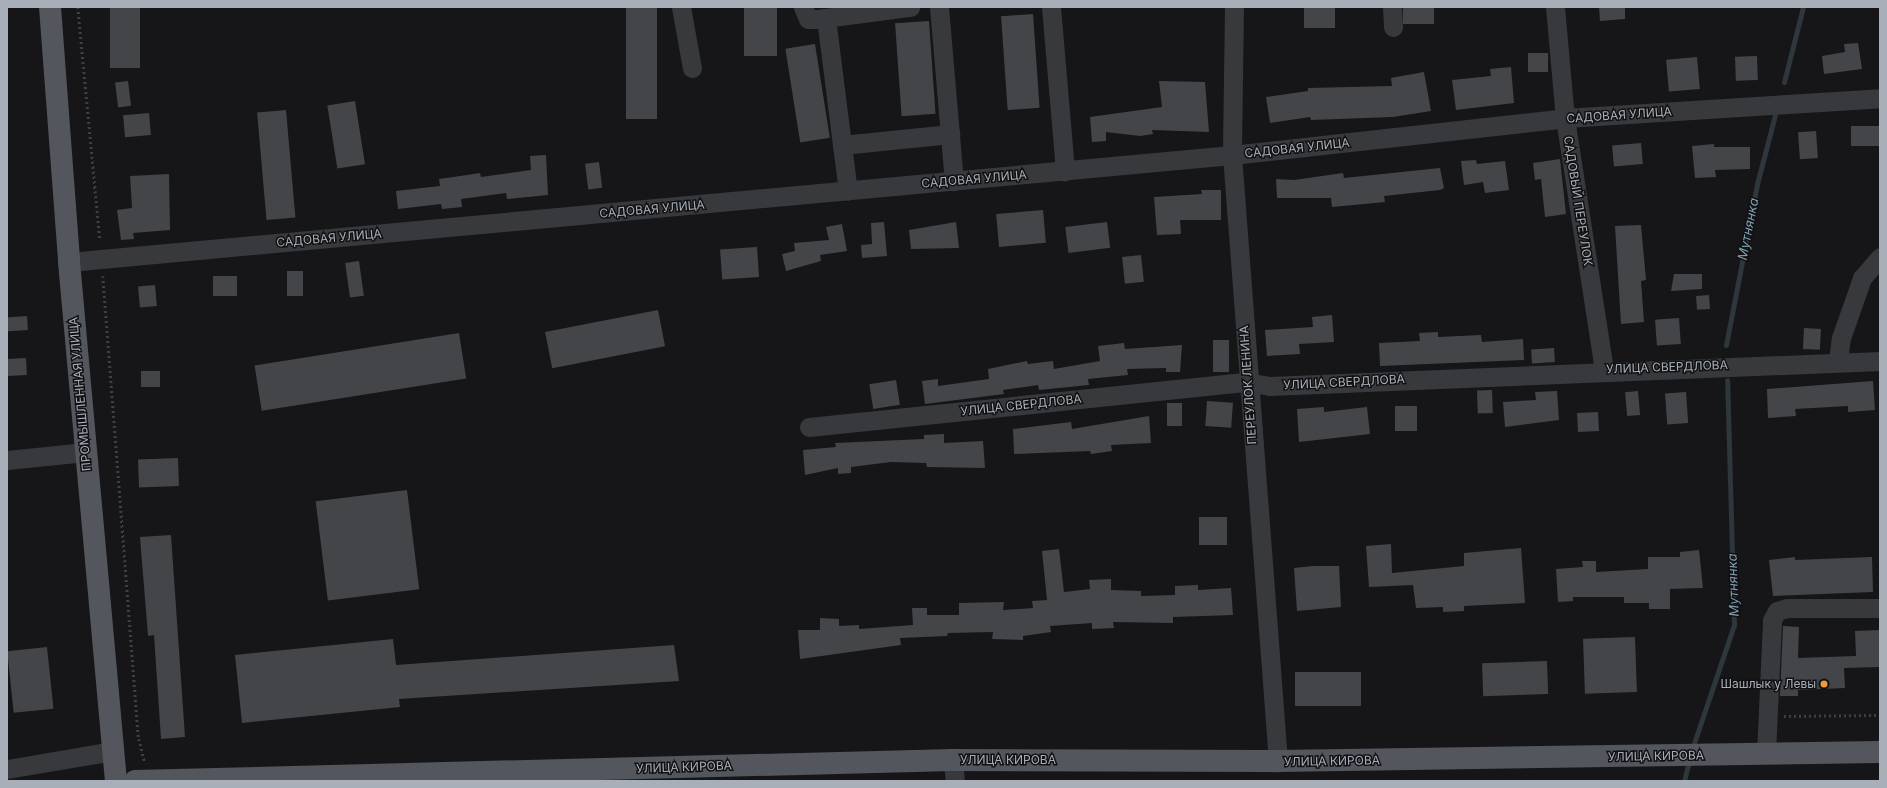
<!DOCTYPE html>
<meta charset="utf-8">
<style>
body{margin:0}
#map{position:relative;width:1887px;height:788px;overflow:hidden;background:#161618;font-family:Inter,sans-serif}
div>[style]{position:absolute}
.stream>*{height:5px;margin:-2.5px;padding:0 2.5px;transform-origin:2.5px;border-radius:2.5px;background:#2d373c}
.building>*{inset:0;background:#434548;transform-origin:0 0}
.path>*{height:2.5px;margin-top:-1.25px;transform-origin:0;background:repeating-linear-gradient(90deg,#3d4044 0 2px,transparent 0 5px)}
.minor>*{height:19px;margin:-9.5px;padding:0 9.5px;transform-origin:9.5px;border-radius:9.5px;background:#37393d}
.major>*{height:22px;margin:-11px;padding:0 11px;transform-origin:11px;border-radius:11px;background:#53565c}
.dots>*{width:11px;height:11px;translate:-50% -50%;box-sizing:border-box;border:2px solid #111113;border-radius:50%}
span{translate:-50% -50%;white-space:nowrap;text-align:center;line-height:1.15;-webkit-text-stroke:3px #111113;paint-order:stroke}
.street-label{font-size:12px;color:#a9afb8}
.poi-label{font-size:12px;color:#a9afb8}
.right{translate:-100% -50%;text-align:right}
.water-label{font-size:13px;color:#81a1b2;font-style:italic}
.frame{position:absolute;inset:0;border:8px solid #a9afb8;pointer-events:none}
</style>
<div id="map">
<div class="stream">
<i style="left:1784px;top:82px;width:77px;rotate:-75.8deg"></i>
<i style="left:1726px;top:345px;width:164px;rotate:-79.1deg"></i>
<i style="left:1757px;top:184px;width:71px;rotate:-75.4deg"></i>
<i style="left:1692px;top:749px;width:131px;rotate:-71.3deg"></i>
<i style="left:1734px;top:625px;width:245px;rotate:-91.6deg"></i>
<i style="left:1684px;top:781px;width:21px;rotate:-76deg"></i>
</div>
<div class="building">
<i style="left:110px;top:7px;width:30px;height:61px"></i>
<i style="left:626px;top:7px;width:31px;height:112px"></i>
<i style="left:744px;top:7px;width:33px;height:49px"></i>
<i style="left:1304px;top:7px;width:31px;height:21px"></i>
<i style="left:1403px;top:7px;width:31px;height:17px"></i>
<i style="clip-path:polygon(1599px 7px,1625px 7px,1625px 19px,1600px 21px)"></i>
<i style="left:1033px;top:14px;width:94px;height:32px;rotate:86deg"></i>
<i style="left:929px;top:21px;width:93px;height:34px;rotate:86deg"></i>
<i style="clip-path:polygon(1858px 43px,1862px 69px,1824px 74px,1822px 56px,1845px 52px,1844px 44px)"></i>
<i style="left:815px;top:44px;width:95px;height:30px;rotate:81deg"></i>
<i style="left:1528px;top:53px;width:20px;height:19px"></i>
<i style="left:1757px;top:56px;width:24px;height:22px;rotate:88deg"></i>
<i style="left:1697px;top:57px;width:32px;height:31px;rotate:85deg"></i>
<i style="clip-path:polygon(1511px 67px,1514px 103px,1456px 110px,1452px 80px,1491px 76px,1490px 69px)"></i>
<i style="clip-path:polygon(1424px 72px,1431px 111px,1393px 117px,1311px 120px,1310px 117px,1270px 123px,1266px 97px,1308px 91px,1308px 88px,1392px 86px,1391px 78px)"></i>
<i style="left:128px;top:81px;width:25px;height:13px;rotate:83deg"></i>
<i style="clip-path:polygon(1159px 81px,1205px 82px,1209px 132px,1152px 130px,1153px 134px,1140px 136px,1106px 132px,1106px 141px,1092px 142px,1090px 117px,1162px 107px)"></i>
<i style="left:355px;top:101px;width:64px;height:28px;rotate:81deg"></i>
<i style="left:286px;top:110px;width:108px;height:29px;rotate:85deg"></i>
<i style="left:149px;top:113px;width:22px;height:26px;rotate:85deg"></i>
<i style="left:1880px;top:126px;width:20px;height:29px;rotate:90deg"></i>
<i style="left:1816px;top:131px;width:27px;height:18px;rotate:86deg"></i>
<i style="left:1641px;top:143px;width:21px;height:29px;rotate:85deg"></i>
<i style="clip-path:polygon(1714px 144px,1714px 147px,1750px 147px,1750px 169px,1715px 170px,1716px 177px,1695px 178px,1692px 146px)"></i>
<i style="clip-path:polygon(546px 155px,548px 195px,507px 199px,506px 193px,461px 199px,462px 207px,442px 209px,441px 204px,398px 209px,396px 191px,440px 186px,439px 179px,467px 175px,480px 173px,481px 177px,531px 170px,530px 156px)"></i>
<i style="clip-path:polygon(1560px 159px,1566px 214px,1545px 217px,1541px 179px,1535px 180px,1533px 163px)"></i>
<i style="clip-path:polygon(1476px 160px,1477px 164px,1505px 161px,1509px 190px,1485px 193px,1483px 182px,1464px 185px,1461px 161px)"></i>
<i style="left:599px;top:162px;width:26px;height:14px;rotate:83deg"></i>
<i style="clip-path:polygon(1440px 168px,1444px 188px,1440px 190px,1384px 196px,1385px 202px,1332px 207px,1331px 198px,1277px 198px,1276px 179px,1294px 180px,1343px 173px,1344px 178px)"></i>
<i style="clip-path:polygon(169px 174px,170px 230px,133px 233px,134px 239px,121px 240px,117px 210px,132px 208px,130px 176px)"></i>
<i style="clip-path:polygon(1201px 190px,1221px 190px,1221px 220px,1180px 220px,1181px 234px,1157px 235px,1154px 197px,1202px 194px)"></i>
<i style="left:1043px;top:210px;width:33px;height:47px;rotate:85deg"></i>
<i style="clip-path:polygon(884px 222px,887px 256px,862px 258px,861px 245px,872px 244px,871px 223px)"></i>
<i style="clip-path:polygon(956px 222px,959px 248px,911px 249px,909px 230px)"></i>
<i style="left:1107px;top:222px;width:26px;height:42px;rotate:83deg"></i>
<i style="clip-path:polygon(842px 224px,847px 251px,820px 255px,821px 261px,786px 271px,782px 254px,795px 251px,794px 243px,829px 240px,826px 227px)"></i>
<i style="clip-path:polygon(1641px 225px,1646px 280px,1641px 281px,1644px 322px,1621px 324px,1615px 226px)"></i>
<i style="left:757px;top:247px;width:30px;height:37px;rotate:86deg"></i>
<i style="left:1141px;top:255px;width:27px;height:19px;rotate:84deg"></i>
<i style="left:359px;top:261px;width:35px;height:14px;rotate:82deg"></i>
<i style="left:287px;top:271px;width:16px;height:25px"></i>
<i style="clip-path:polygon(1674px 274px,1702px 274px,1702px 289px,1671px 291px)"></i>
<i style="left:213px;top:276px;width:24px;height:20px"></i>
<i style="left:155px;top:285px;width:21px;height:17px;rotate:85deg"></i>
<i style="left:1709px;top:295px;width:14px;height:13px;rotate:86deg"></i>
<i style="left:658px;top:310px;width:37px;height:115px;rotate:79deg"></i>
<i style="clip-path:polygon(1332px 315px,1334px 342px,1299px 344px,1300px 354px,1267px 356px,1265px 330px,1313px 327px,1312px 317px)"></i>
<i style="left:27px;top:316px;width:14px;height:20px;rotate:86deg"></i>
<i style="left:1679px;top:318px;width:26px;height:24px;rotate:86deg"></i>
<i style="left:1804px;top:328px;width:17px;height:21px;rotate:3deg"></i>
<i style="clip-path:polygon(1438px 332px,1438px 337px,1481px 335px,1482px 342px,1523px 339px,1524px 360px,1380px 366px,1379px 343px,1420px 341px,1419px 333px)"></i>
<i style="left:459px;top:333px;width:46px;height:207px;rotate:81deg"></i>
<i style="left:1213px;top:340px;width:16px;height:32px"></i>
<i style="clip-path:polygon(1124px 343px,1125px 349px,1182px 345px,1180px 372px,1166px 372px,1166px 368px,1127px 369px,1128px 375px,1088px 379px,1089px 385px,1039px 390px,1038px 385px,1003px 390px,1004px 394px,925px 404px,922px 381px,938px 379px,938px 386px,989px 379px,988px 369px,1027px 361px,1028px 364px,1053px 361px,1054px 369px,1100px 361px,1098px 346px)"></i>
<i style="left:1554px;top:348px;width:14px;height:23px;rotate:86deg"></i>
<i style="left:26px;top:358px;width:17px;height:19px;rotate:87deg"></i>
<i style="left:141px;top:371px;width:19px;height:16px"></i>
<i style="left:896px;top:380px;width:25px;height:27px;rotate:81deg"></i>
<i style="clip-path:polygon(1873px 381px,1875px 410px,1848px 412px,1848px 406px,1795px 409px,1796px 416px,1768px 418px,1767px 389px)"></i>
<i style="left:1492px;top:390px;width:23px;height:15px;rotate:88deg"></i>
<i style="clip-path:polygon(1557px 391px,1559px 420px,1505px 427px,1503px 402px,1536px 400px,1535px 392px)"></i>
<i style="left:1638px;top:391px;width:24px;height:13px;rotate:85deg"></i>
<i style="left:1686px;top:392px;width:31px;height:21px;rotate:86deg"></i>
<i style="left:1207px;top:401px;width:26px;height:25px;rotate:4deg"></i>
<i style="left:1167px;top:403px;width:15px;height:23px"></i>
<i style="left:1395px;top:406px;width:22px;height:25px"></i>
<i style="clip-path:polygon(1324px 407px,1324px 412px,1367px 407px,1370px 434px,1299px 442px,1297px 409px)"></i>
<i style="left:1598px;top:412px;width:19px;height:21px;rotate:87deg"></i>
<i style="clip-path:polygon(1149px 416px,1151px 443px,1111px 445px,1112px 451px,1091px 454px,1090px 451px,1014px 454px,1013px 429px,1071px 422px,1072px 429px)"></i>
<i style="clip-path:polygon(944px 434px,944px 443px,983px 441px,985px 468px,927px 467px,926px 463px,891px 462px,851px 467px,851px 473px,838px 474px,838px 468px,805px 475px,803px 450px,836px 447px,835px 443px,924px 439px,924px 435px)"></i>
<i style="left:178px;top:458px;width:28px;height:40px;rotate:88deg"></i>
<i style="left:407px;top:490px;width:100px;height:92px;rotate:83deg"></i>
<i style="left:1199px;top:517px;width:28px;height:28px"></i>
<i style="clip-path:polygon(171px 535px,185px 737px,161px 739px,154px 635px,148px 636px,140px 537px)"></i>
<i style="clip-path:polygon(1391px 544px,1392px 573px,1464px 566px,1464px 553px,1521px 548px,1525px 603px,1464px 606px,1464px 611px,1443px 612px,1443px 607px,1416px 608px,1413px 585px,1369px 587px,1366px 546px)"></i>
<i style="clip-path:polygon(1059px 549px,1064px 592px,1090px 589px,1089px 580px,1111px 579px,1111px 590px,1141px 591px,1141px 596px,1175px 595px,1175px 586px,1198px 585px,1198px 590px,1231px 588px,1233px 615px,1173px 617px,1173px 623px,1113px 622px,1114px 628px,1092px 629px,1092px 623px,1050px 626px,1051px 632px,1023px 636px,1023px 640px,992px 639px,993px 632px,948px 633px,947px 636px,900px 638px,901px 645px,800px 659px,798px 630px,820px 630px,820px 618px,839px 619px,839px 626px,859px 625px,859px 629px,913px 625px,912px 608px,927px 608px,927px 615px,959px 615px,959px 603px,1004px 602px,1003px 610px,1033px 608px,1032px 601px,1047px 600px,1042px 551px)"></i>
<i style="clip-path:polygon(1699px 550px,1703px 588px,1670px 589px,1670px 609px,1649px 609px,1649px 603px,1624px 603px,1624px 597px,1573px 597px,1573px 601px,1558px 602px,1556px 569px,1583px 567px,1582px 561px,1596px 561px,1596px 572px,1648px 569px,1648px 557px,1680px 557px,1680px 552px)"></i>
<i style="clip-path:polygon(1795px 557px,1795px 560px,1872px 557px,1873px 592px,1773px 596px,1769px 560px)"></i>
<i style="clip-path:polygon(1313px 566px,1339px 566px,1341px 607px,1297px 611px,1294px 568px)"></i>
<i style="clip-path:polygon(1783px 626px,1799px 627px,1798px 658px,1856px 656px,1855px 631px,1880px 630px,1880px 667px,1844px 668px,1845px 688px,1798px 690px,1798px 696px,1780px 696px)"></i>
<i style="left:1635px;top:637px;width:55px;height:52px;rotate:88deg"></i>
<i style="clip-path:polygon(393px 639px,396px 665px,674px 645px,679px 681px,399px 699px,400px 707px,242px 723px,235px 655px)"></i>
<i style="left:47px;top:647px;width:62px;height:40px;rotate:84deg"></i>
<i style="left:1547px;top:661px;width:33px;height:65px;rotate:88deg"></i>
<i style="left:1295px;top:672px;width:66px;height:34px"></i>
</div>
<div class="path">
<i style="left:78px;top:7px;width:235px;rotate:84.6deg"></i>
<i style="left:103px;top:276px;width:464px;rotate:85.6deg"></i>
<i style="left:139px;top:739px;width:25px;rotate:76deg"></i>
<i style="left:1784px;top:716px;width:96px;rotate:-0.6deg"></i>
</div>
<div class="minor">
<i style="left:681px;top:7px;width:62px;rotate:79.8deg"></i>
<i style="left:803px;top:7px;width:13px;rotate:67deg"></i>
<i style="left:808px;top:19px;width:9px"></i>
<i style="left:817px;top:19px;width:94px;rotate:-7.4deg"></i>
<i style="left:939px;top:7px;width:175px;rotate:85.1deg"></i>
<i style="left:1051px;top:7px;width:165px;rotate:85.1deg"></i>
<i style="left:1234px;top:7px;width:148px;rotate:90.8deg"></i>
<i style="left:1232px;top:155px;width:608px;rotate:85.66deg"></i>
<i style="left:1392px;top:7px;width:20px;rotate:87deg"></i>
<i style="left:1555px;top:7px;width:111px;rotate:84.9deg"></i>
<i style="left:1565px;top:118px;width:255px;rotate:81.2deg"></i>
<i style="left:826px;top:18px;width:174px;rotate:82.8deg"></i>
<i style="left:842px;top:145px;width:109px;rotate:-5.8deg"></i>
<i style="left:69px;top:262px;width:1168px;rotate:-5.26deg"></i>
<i style="left:1232px;top:155px;width:335px;rotate:-6.3deg"></i>
<i style="left:1565px;top:118px;width:316px;rotate:-3.6deg"></i>
<i style="left:1838px;top:361px;width:23px;rotate:-83deg"></i>
<i style="left:1841px;top:338px;width:64px;rotate:-70.7deg"></i>
<i style="left:1862px;top:278px;width:28px;rotate:-49deg"></i>
<i style="left:809px;top:427px;width:440px;rotate:-5.9deg"></i>
<i style="left:1247px;top:382px;width:23px;rotate:10deg"></i>
<i style="left:1270px;top:386px;width:611px;rotate:-2.35deg"></i>
<i style="left:7px;top:460px;width:79px;rotate:-5.8deg"></i>
<i style="left:1766px;top:754px;width:134px;rotate:-87.4deg"></i>
<i style="left:1772px;top:620px;width:10px;rotate:-61deg"></i>
<i style="left:1777px;top:611px;width:10px;rotate:-17deg"></i>
<i style="left:1787px;top:608px;width:93px"></i>
<i style="left:953px;top:760px;width:21px;rotate:85deg"></i>
<i style="left:7px;top:769px;width:108px;rotate:-9.6deg"></i>
</div>
<div class="major">
<i style="left:50px;top:7px;width:256px;rotate:85.7deg"></i>
<i style="left:69px;top:262px;width:521px;rotate:84.83deg"></i>
<i style="left:135px;top:781px;width:818px;rotate:-1.47deg"></i>
<i style="left:953px;top:760px;width:325px;rotate:0.2deg"></i>
<i style="left:1278px;top:761px;width:602px;rotate:-0.86deg"></i>
</div>
<div class="dots">
<i style="left:1824px;top:684px;background:#ec9a3a"></i>
</div>
<div class="street-label">
<span style="left:1619px;top:115px;rotate:-4deg">САДОВАЯ УЛИЦА</span>
<span style="left:1297px;top:148px;rotate:-6deg">САДОВАЯ УЛИЦА</span>
<span style="left:974px;top:179px;rotate:-5deg">САДОВАЯ УЛИЦА</span>
<span style="left:1578px;top:201px;rotate:81deg">САДОВЫЙ ПЕРЕУЛОК</span>
<span style="left:652px;top:209px;rotate:-5deg">САДОВАЯ УЛИЦА</span>
<span style="left:329px;top:238px;rotate:-5deg">САДОВАЯ УЛИЦА</span>
<span style="left:1667px;top:367px;rotate:-2deg">УЛИЦА СВЕРДЛОВА</span>
<span style="left:1344px;top:382px;rotate:-3deg">УЛИЦА СВЕРДЛОВА</span>
<span style="left:1248px;top:385px;rotate:-94deg">ПЕРЕУЛОК ЛЕНИНА</span>
<span style="left:80px;top:394px;rotate:-95deg">ПРОМЫШЛЕННАЯ УЛИЦА</span>
<span style="left:1021px;top:405px;rotate:-6deg">УЛИЦА СВЕРДЛОВА</span>
<span style="left:1656px;top:756px;rotate:-1deg">УЛИЦА КИРОВА</span>
<span style="left:1008px;top:760px">УЛИЦА КИРОВА</span>
<span style="left:1332px;top:761px;rotate:-1deg">УЛИЦА КИРОВА</span>
<span style="left:684px;top:767px;rotate:-2deg">УЛИЦА КИРОВА</span>
</div>
<div class="poi-label">
<span class="right" style="left:1816px;top:684px">Шашлык у Левы</span>
</div>
<div class="water-label">
<span style="left:1748px;top:229px;rotate:-79deg">Мутнянка</span>
<span style="left:1733px;top:585px;rotate:-92deg">Мутнянка</span>
</div>
<div class="frame"></div>
</div>
